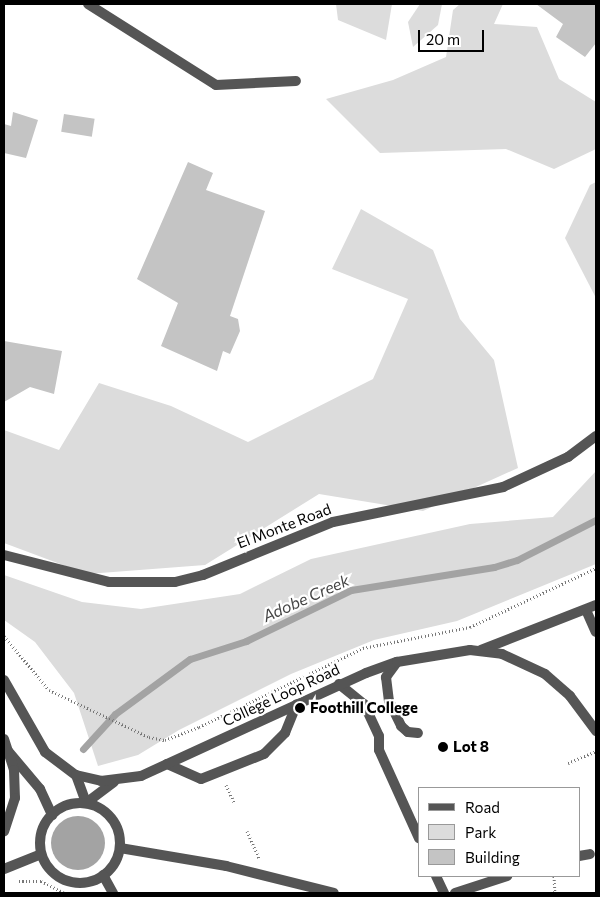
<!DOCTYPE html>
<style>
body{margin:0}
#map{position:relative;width:600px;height:897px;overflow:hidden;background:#fff;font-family:Commissioner,sans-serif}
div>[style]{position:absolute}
.green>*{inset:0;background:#dcdcdc}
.water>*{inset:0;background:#a3a3a3}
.round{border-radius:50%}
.stream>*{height:7px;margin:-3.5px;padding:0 3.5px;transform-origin:3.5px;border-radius:3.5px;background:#a3a3a3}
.building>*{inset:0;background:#c4c4c4;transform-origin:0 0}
.path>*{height:3px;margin-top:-1.5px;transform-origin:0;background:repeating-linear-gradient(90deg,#777 0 1px,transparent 0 3.5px)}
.service>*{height:10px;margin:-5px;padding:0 5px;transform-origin:5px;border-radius:5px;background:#555}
.service>.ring{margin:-5px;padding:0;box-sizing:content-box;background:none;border:10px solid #555;border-radius:50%}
.minor>*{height:10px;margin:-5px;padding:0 5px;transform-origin:5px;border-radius:5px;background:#555}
.tertiary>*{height:10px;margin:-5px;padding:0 5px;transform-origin:5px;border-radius:5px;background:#555}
.dots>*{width:14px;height:14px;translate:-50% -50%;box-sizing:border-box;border:2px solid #fff;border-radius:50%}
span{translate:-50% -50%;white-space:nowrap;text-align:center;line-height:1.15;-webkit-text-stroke:4.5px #fff;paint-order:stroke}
.street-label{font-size:15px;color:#000}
.poi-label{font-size:15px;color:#000;font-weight:700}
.left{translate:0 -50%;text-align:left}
.water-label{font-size:16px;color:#444;font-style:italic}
.frame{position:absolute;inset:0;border:5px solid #000;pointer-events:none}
.legend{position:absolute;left:418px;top:787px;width:162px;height:90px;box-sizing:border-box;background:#fff;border:1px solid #999;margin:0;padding:6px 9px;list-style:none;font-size:15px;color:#000}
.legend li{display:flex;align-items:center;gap:10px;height:25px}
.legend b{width:25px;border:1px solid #999}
.scale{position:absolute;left:418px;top:30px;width:66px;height:22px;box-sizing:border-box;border:2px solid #000;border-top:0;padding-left:6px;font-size:15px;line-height:18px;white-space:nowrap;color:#000;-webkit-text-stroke:4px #fff;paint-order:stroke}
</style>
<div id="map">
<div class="green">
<i style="clip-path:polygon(336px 4px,392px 4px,386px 40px,338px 20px)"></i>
<i style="clip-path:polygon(420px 4px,442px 4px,438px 25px,413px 47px,408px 22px)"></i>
<i style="clip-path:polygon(460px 4px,503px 4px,494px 24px,537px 27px,559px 79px,596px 102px,596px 149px,554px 169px,506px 149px,380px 153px,326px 99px,393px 80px,446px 57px,453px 10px)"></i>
<i style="clip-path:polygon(596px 182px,596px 298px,565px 238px,590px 185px)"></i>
<i style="clip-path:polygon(361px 209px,433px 250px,460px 319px,494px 360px,518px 468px,423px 511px,319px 494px,205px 565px,87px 574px,4px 543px,4px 430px,59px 450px,99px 383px,171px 406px,248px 442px,373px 379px,408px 299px,332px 269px)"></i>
<i style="clip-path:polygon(596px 471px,596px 564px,457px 621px,374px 640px,291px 674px,179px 730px,138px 755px,98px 766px,74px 693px,35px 642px,4px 620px,4px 575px,82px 602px,141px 609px,240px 594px,311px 559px,470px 524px,553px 517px)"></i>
</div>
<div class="water">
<i class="round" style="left:51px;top:816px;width:54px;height:54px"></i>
</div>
<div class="stream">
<i style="left:83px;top:749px;width:47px;rotate:-47.6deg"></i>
<i style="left:115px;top:714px;width:93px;rotate:-36.3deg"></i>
<i style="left:190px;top:659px;width:59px;rotate:-17.8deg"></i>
<i style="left:246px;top:641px;width:117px;rotate:-25.9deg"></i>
<i style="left:351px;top:590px;width:145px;rotate:-9.1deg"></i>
<i style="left:494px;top:567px;width:24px;rotate:-17deg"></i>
<i style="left:517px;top:560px;width:89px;rotate:-26.9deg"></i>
</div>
<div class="building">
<i style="clip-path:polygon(536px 4px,596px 4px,596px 43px,585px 57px,556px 37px,563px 24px)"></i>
<i style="clip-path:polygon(13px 112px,38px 120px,26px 158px,4px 153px,4px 124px,11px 126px)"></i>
<i style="left:64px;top:114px;width:31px;height:18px;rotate:9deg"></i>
<i style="clip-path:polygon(188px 162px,213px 173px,206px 190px,265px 211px,230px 316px,238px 319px,240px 331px,230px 354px,223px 351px,217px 371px,161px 346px,178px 303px,137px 279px)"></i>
<i style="clip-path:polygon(4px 341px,62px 351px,54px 394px,30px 387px,4px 402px)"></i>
</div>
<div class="path">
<i style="left:4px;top:636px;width:70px;rotate:50.2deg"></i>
<i style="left:49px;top:690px;width:110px;rotate:25.2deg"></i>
<i style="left:149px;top:737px;width:16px;rotate:11deg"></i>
<i style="left:165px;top:740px;width:36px;rotate:-21deg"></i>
<i style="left:199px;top:727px;width:182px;rotate:-25.7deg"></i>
<i style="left:363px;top:648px;width:109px;rotate:-11.1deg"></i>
<i style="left:470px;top:627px;width:139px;rotate:-25.1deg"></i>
<i style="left:568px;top:763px;width:30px;rotate:-23deg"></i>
<i style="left:226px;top:785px;width:19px;rotate:65deg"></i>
<i style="left:247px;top:831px;width:30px;rotate:66deg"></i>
<i style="left:554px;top:876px;width:17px;rotate:87deg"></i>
<i style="left:19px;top:881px;width:22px"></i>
<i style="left:41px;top:881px;width:27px;rotate:27deg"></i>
</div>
<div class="service">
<i style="left:586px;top:610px;width:24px;rotate:66deg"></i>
<i style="left:481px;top:650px;width:123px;rotate:-21.4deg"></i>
<i style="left:397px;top:662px;width:19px;rotate:126deg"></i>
<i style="left:386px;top:677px;width:24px;rotate:83deg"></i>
<i style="left:389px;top:701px;width:28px;rotate:64deg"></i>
<i style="left:401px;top:726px;width:9px;rotate:41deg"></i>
<i style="left:408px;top:732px;width:10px;rotate:6deg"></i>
<i style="left:339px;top:684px;width:32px;rotate:39deg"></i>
<i style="left:364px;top:704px;width:35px;rotate:65deg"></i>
<i style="left:379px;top:736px;width:14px;rotate:90deg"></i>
<i style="left:379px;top:750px;width:97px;rotate:65.6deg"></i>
<i style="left:8px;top:751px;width:50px;rotate:49.9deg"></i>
<i style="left:40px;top:789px;width:29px;rotate:65deg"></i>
<i style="left:167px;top:764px;width:37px;rotate:24deg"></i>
<i style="left:201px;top:779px;width:68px;rotate:-21.6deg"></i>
<i style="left:264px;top:754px;width:30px;rotate:-45deg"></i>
<i style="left:285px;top:733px;width:31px;rotate:-68deg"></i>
<i style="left:76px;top:775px;width:30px;rotate:70deg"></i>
<i style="left:86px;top:803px;width:35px;rotate:-37deg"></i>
<i class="ring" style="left:40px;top:803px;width:70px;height:70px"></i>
<i style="left:120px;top:848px;width:108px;rotate:9.6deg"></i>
<i style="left:226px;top:866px;width:111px;rotate:14deg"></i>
<i style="left:579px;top:856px;width:11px;rotate:-10deg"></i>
<i style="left:4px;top:869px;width:40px;rotate:-22deg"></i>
<i style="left:103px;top:875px;width:21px;rotate:61deg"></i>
<i style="left:436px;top:876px;width:19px;rotate:65deg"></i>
<i style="left:455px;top:893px;width:55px;rotate:-18.1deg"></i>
</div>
<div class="minor">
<i style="left:88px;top:4px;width:151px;rotate:32.3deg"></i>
<i style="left:216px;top:85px;width:80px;rotate:-2.9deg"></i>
<i style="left:4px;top:680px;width:83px;rotate:60.3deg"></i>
<i style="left:45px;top:752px;width:39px;rotate:37deg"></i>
<i style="left:76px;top:775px;width:26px;rotate:13deg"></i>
<i style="left:101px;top:781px;width:40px;rotate:-7.1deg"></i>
<i style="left:141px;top:776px;width:247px;rotate:-24.6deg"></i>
<i style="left:366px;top:673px;width:33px;rotate:-20deg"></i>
<i style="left:397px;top:662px;width:74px;rotate:-9.3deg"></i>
<i style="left:470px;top:650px;width:32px;rotate:7deg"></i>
<i style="left:502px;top:654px;width:47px;rotate:24.9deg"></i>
<i style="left:545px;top:674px;width:33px;rotate:41deg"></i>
<i style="left:570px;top:696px;width:44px;rotate:53.4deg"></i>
<i style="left:4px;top:739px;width:33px;rotate:72deg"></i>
<i style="left:14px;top:770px;width:28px;rotate:88deg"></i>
<i style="left:15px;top:798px;width:35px;rotate:108deg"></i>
</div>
<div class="tertiary">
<i style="left:4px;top:555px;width:108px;rotate:14.4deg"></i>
<i style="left:109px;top:582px;width:66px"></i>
<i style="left:175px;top:582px;width:29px;rotate:-14deg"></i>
<i style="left:203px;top:575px;width:140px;rotate:-22.2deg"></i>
<i style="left:333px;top:522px;width:174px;rotate:-11.6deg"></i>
<i style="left:503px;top:487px;width:72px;rotate:-24.8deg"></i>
<i style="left:568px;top:457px;width:35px;rotate:-37deg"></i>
</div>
<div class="dots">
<i style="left:300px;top:708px;background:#000"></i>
<i style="left:443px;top:747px;background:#000"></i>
</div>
<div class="street-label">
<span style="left:284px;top:526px;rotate:-21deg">El Monte Road</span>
<span style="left:281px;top:695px;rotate:-25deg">College Loop Road</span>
</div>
<div class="poi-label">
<span class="left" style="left:310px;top:708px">Foothill College</span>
<span class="left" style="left:453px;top:747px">Lot 8</span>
</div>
<div class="water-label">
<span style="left:306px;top:598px;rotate:-24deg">Adobe Creek</span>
</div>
<div class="frame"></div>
<ul class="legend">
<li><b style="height:6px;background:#555"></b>Road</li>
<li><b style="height:14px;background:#dcdcdc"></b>Park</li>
<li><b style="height:14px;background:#c4c4c4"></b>Building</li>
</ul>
<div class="scale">20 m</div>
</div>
